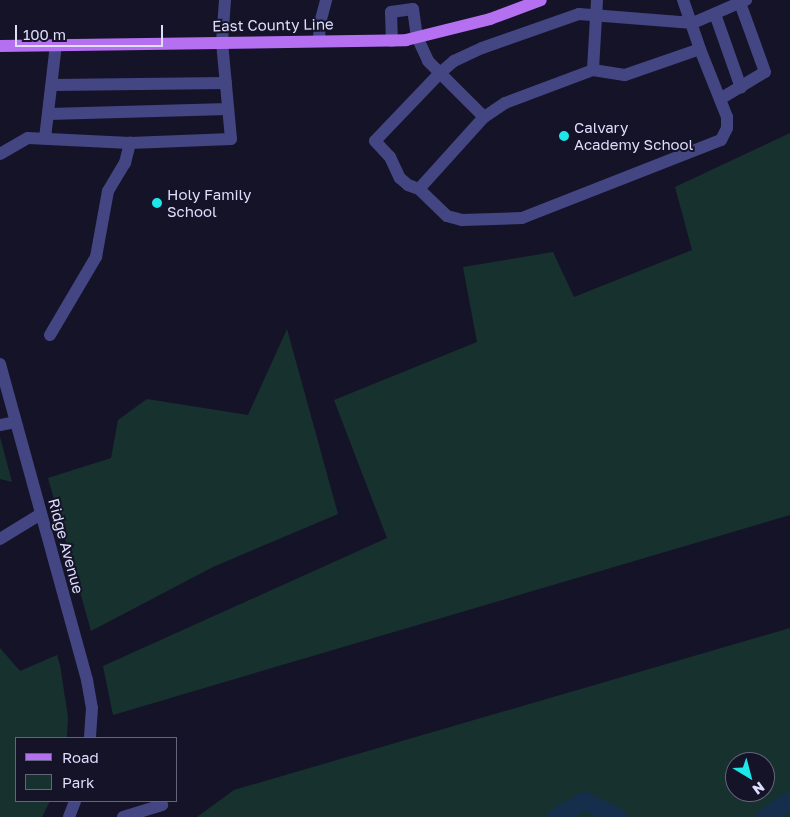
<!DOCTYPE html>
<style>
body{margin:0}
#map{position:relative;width:790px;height:817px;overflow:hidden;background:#151328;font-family:"Golos Text",sans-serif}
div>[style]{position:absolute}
.green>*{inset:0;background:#17322e}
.river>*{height:18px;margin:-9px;padding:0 9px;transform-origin:9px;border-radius:9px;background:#142e4b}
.minor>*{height:12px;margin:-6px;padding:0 6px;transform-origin:6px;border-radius:6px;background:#434682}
.major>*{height:12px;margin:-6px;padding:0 6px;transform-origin:6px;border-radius:6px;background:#b470f1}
.dots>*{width:14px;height:14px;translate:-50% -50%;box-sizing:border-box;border:2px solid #151328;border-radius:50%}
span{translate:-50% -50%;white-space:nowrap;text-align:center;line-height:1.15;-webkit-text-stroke:4px #151328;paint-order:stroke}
.street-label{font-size:15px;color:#dedefc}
.poi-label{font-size:15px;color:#dedefc}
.left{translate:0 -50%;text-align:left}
.legend{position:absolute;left:15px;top:737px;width:162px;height:65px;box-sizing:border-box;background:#151328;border:1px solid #65647d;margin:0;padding:6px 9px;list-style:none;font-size:15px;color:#dedefc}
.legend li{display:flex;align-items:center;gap:10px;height:25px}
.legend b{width:25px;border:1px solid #65647d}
.north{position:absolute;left:725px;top:752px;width:50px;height:50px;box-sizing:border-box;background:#151328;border:1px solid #65647d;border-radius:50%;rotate:143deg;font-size:14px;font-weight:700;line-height:20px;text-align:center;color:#dedefc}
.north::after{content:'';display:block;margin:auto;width:18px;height:22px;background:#1de7e8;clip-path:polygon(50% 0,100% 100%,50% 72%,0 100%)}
.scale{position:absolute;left:15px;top:25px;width:148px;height:22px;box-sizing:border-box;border:2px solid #dedefc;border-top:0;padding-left:6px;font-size:15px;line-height:18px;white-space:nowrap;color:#dedefc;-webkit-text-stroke:4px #151328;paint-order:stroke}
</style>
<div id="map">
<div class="green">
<i style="clip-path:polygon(790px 133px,790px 515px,113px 715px,103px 666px,387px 538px,334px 400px,477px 342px,463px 267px,553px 252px,574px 297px,692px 250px,675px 187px)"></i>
<i style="clip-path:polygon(287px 329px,338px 514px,213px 567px,91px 631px,48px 478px,111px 458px,118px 420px,147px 399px,248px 415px)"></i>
<i style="clip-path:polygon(0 437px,12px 482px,0 479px)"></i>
<i style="clip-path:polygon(evenodd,790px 628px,790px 817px,197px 817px,234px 790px,790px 628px,735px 762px,765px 762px,765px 792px,735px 792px,735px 762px)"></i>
<i style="clip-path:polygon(0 648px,20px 671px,57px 655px,60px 665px,68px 717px,67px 738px,16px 738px,16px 801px,50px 801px,42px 817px,0 817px)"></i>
</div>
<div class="river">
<i style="left:556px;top:817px;width:33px;rotate:-29deg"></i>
<i style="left:585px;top:801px;width:37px;rotate:26deg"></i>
<i style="left:765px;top:817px;width:30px;rotate:-33deg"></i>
</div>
<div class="minor">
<i style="left:597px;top:0;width:70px;rotate:93.3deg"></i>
<i style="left:593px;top:70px;width:32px;rotate:9deg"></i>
<i style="left:625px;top:75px;width:79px;rotate:-19.1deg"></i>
<i style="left:700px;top:49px;width:52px;rotate:-109.1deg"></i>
<i style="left:715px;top:14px;width:78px;rotate:70.6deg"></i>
<i style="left:319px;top:40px;width:17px;rotate:-87deg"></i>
<i style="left:320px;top:23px;width:24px;rotate:-75deg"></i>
<i style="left:392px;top:41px;width:29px;rotate:-92deg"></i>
<i style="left:391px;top:12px;width:22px;rotate:-8deg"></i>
<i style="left:413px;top:9px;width:28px;rotate:82deg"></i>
<i style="left:417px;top:37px;width:26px;rotate:65deg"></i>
<i style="left:428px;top:61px;width:17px;rotate:45deg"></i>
<i style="left:440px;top:73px;width:94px;rotate:133.7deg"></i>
<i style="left:375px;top:141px;width:22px;rotate:47deg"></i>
<i style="left:390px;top:157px;width:23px;rotate:65deg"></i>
<i style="left:400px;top:178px;width:11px;rotate:41deg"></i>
<i style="left:408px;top:185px;width:12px;rotate:20deg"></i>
<i style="left:419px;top:189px;width:39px;rotate:44deg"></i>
<i style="left:447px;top:216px;width:16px;rotate:15deg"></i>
<i style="left:462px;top:220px;width:60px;rotate:-1.9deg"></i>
<i style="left:522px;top:218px;width:214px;rotate:-21.4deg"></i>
<i style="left:721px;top:140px;width:13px;rotate:-63deg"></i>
<i style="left:727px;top:128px;width:11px;rotate:-90deg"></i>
<i style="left:727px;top:117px;width:73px;rotate:-111.7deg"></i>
<i style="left:593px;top:70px;width:94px;rotate:159.4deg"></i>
<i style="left:505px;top:103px;width:25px;rotate:146deg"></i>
<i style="left:484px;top:117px;width:62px;rotate:-135deg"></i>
<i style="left:440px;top:73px;width:18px;rotate:-41deg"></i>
<i style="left:454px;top:61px;width:31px;rotate:-25deg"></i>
<i style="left:482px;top:48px;width:103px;rotate:-19.3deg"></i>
<i style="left:579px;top:14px;width:114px;rotate:4.5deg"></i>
<i style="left:693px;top:23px;width:58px;rotate:-23.5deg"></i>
<i style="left:53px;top:85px;width:173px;rotate:-0.7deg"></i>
<i style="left:720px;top:99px;width:52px;rotate:-31deg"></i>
<i style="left:765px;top:72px;width:73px;rotate:-109.9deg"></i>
<i style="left:49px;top:114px;width:179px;rotate:-1.6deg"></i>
<i style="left:45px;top:138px;width:94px;rotate:-83.3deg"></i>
<i style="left:0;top:154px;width:32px;rotate:-30deg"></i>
<i style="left:28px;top:138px;width:102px;rotate:2.8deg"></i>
<i style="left:130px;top:143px;width:101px;rotate:-2.3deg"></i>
<i style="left:231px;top:139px;width:97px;rotate:-95.3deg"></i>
<i style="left:222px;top:42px;width:42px;rotate:-85.9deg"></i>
<i style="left:419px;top:189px;width:97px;rotate:-47.9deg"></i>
<i style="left:50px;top:335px;width:91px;rotate:-59.5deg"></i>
<i style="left:96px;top:257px;width:67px;rotate:-79.7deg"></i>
<i style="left:108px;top:191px;width:33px;rotate:-59deg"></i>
<i style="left:125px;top:163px;width:21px;rotate:-76deg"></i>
<i style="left:0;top:364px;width:328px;rotate:74.6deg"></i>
<i style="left:87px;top:680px;width:28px;rotate:80deg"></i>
<i style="left:92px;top:708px;width:30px;rotate:94deg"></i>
<i style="left:0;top:425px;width:15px;rotate:-11deg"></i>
<i style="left:0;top:539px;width:48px;rotate:-31.4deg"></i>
<i style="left:69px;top:817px;width:17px;rotate:-69deg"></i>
<i style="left:123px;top:817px;width:41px;rotate:-17.1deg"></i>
</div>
<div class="major">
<i style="left:0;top:46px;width:406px;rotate:-0.8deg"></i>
<i style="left:406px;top:40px;width:87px;rotate:-14deg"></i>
<i style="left:490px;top:19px;width:54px;rotate:-20.4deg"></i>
</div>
<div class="dots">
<i style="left:564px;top:136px;background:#1de7e8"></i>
<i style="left:157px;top:203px;background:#1de7e8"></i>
</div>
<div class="street-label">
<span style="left:273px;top:25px;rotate:-1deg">East County Line</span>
<span style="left:66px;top:546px;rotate:75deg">Ridge Avenue</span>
</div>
<div class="poi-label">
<span class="left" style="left:574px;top:136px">Calvary<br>Academy School</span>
<span class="left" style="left:167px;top:203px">Holy Family<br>School</span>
</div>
<ul class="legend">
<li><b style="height:6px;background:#b470f1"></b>Road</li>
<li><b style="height:14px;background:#17322e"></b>Park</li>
</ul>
<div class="north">N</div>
<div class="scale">100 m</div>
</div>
